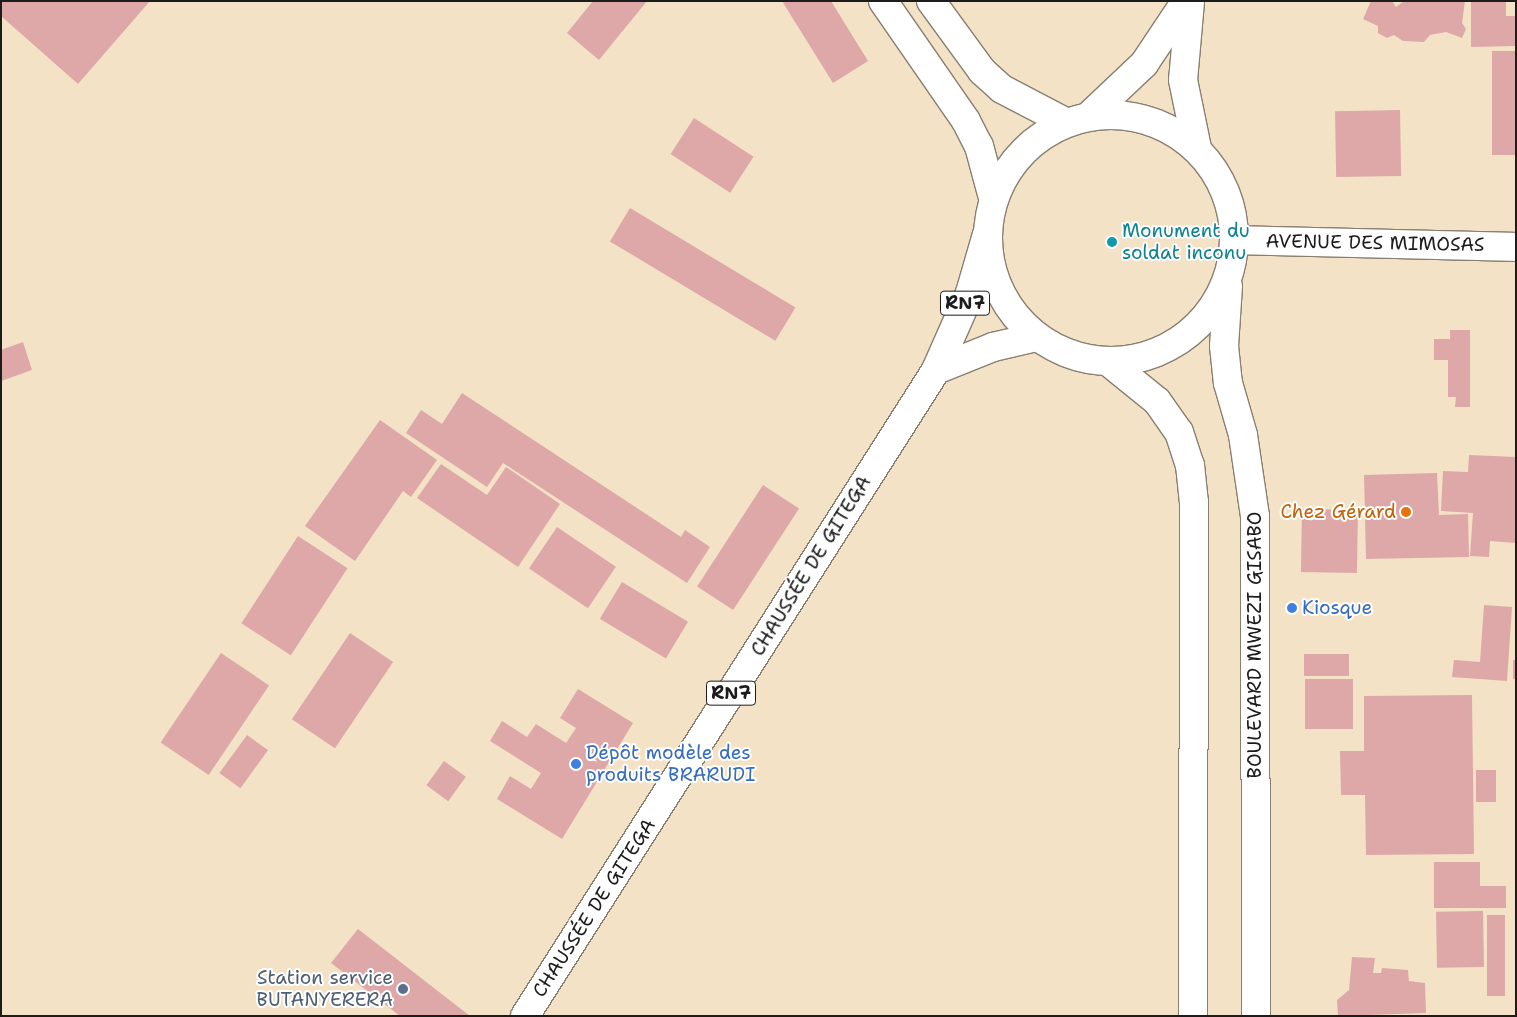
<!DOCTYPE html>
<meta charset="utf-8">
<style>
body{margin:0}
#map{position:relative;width:1517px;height:1017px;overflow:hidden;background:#f3e2c6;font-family:"Shantell Sans",sans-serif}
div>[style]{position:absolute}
.building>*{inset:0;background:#dda8a7;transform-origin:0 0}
.roads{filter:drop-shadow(1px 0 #887f71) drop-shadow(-1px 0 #887f71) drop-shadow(0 1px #887f71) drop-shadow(0 -1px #887f71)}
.street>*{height:28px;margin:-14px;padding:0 14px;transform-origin:14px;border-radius:14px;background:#fff}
.primary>*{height:28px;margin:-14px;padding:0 14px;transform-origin:14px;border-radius:14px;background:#fff}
.primary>.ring{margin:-14px;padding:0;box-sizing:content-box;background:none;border:28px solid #fff;border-radius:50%}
.dots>*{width:14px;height:14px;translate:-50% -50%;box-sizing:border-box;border:2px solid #fff;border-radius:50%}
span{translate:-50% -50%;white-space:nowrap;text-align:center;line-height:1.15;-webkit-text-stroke:4px #fff;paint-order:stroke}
.shield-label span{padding:1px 4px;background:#fff;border:1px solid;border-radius:4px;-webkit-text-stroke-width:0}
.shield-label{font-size:18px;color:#1c1c1c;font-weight:700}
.culture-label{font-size:19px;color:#0d838f}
.left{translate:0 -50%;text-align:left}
.street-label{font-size:19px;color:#1c1c1c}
.food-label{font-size:19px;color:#c56008}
.right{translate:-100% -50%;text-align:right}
.shop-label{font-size:19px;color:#366cbe}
.service-label{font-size:19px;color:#4e5e75}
.frame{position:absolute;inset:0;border:2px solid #1c1c1c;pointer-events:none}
</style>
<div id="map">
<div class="building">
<i style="clip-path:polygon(1px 1px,150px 1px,78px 84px,1px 16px)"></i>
<i style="clip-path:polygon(593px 1px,647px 1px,599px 60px,567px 33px)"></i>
<i style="clip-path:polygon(782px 1px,831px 1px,868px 61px,833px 83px)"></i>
<i style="clip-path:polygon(1371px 1px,1392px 1px,1396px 7px,1404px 1px,1465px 1px,1462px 23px,1466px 29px,1462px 38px,1446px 32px,1430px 35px,1424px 42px,1403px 41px,1394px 35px,1387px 38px,1378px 33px,1378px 26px,1363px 19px)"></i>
<i style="clip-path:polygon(1471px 1px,1506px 1px,1506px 16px,1516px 16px,1516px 46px,1471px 47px)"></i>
<i style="left:1492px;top:51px;width:24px;height:104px"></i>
<i style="left:1400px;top:110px;width:66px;height:65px;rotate:89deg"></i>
<i style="left:694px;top:118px;width:71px;height:43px;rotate:33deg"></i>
<i style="left:630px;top:208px;width:193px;height:39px;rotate:31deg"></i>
<i style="clip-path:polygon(1450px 330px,1470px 330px,1470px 407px,1455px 407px,1456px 397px,1448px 397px,1448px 360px,1434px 360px,1434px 339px,1450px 339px)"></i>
<i style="clip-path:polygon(23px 342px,32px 370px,1px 381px,1px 350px)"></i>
<i style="clip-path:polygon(462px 393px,681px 537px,685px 530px,710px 547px,687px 583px,503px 463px,487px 487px,406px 433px,421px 410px,442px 424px)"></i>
<i style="clip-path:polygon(380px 420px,437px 460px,411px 497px,403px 491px,355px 561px,305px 526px)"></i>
<i style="clip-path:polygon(1469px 455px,1516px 457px,1516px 543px,1490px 541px,1489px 557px,1470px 556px,1473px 513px,1441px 511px,1443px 471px,1468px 472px)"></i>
<i style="clip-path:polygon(441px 464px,487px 495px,506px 467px,560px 504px,518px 567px,417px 498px)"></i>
<i style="clip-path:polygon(1437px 473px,1439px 515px,1468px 514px,1469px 557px,1366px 559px,1364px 475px)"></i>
<i style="left:763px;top:485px;width:43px;height:121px;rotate:33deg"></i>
<i style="left:1302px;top:509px;width:56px;height:63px;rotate:1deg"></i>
<i style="left:557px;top:527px;width:71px;height:50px;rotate:34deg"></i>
<i style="left:298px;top:536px;width:59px;height:104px;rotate:33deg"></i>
<i style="left:622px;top:582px;width:77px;height:43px;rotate:31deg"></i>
<i style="clip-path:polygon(1484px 605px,1512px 607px,1507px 681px,1452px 677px,1454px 660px,1480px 662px)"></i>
<i style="left:350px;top:633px;width:52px;height:104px;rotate:34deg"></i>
<i style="left:221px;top:653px;width:58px;height:108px;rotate:34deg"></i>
<i style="left:1349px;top:654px;width:22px;height:45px;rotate:90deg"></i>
<i style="left:1513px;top:660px;width:3px;height:19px"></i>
<i style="left:1305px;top:679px;width:48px;height:50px"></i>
<i style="clip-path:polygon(578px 689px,633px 723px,562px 839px,497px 799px,510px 776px,531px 789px,541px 773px,490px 741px,502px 721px,527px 737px,536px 724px,566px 743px,576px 728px,560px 718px)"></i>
<i style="clip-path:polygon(1472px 695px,1474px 854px,1366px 855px,1365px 795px,1341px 795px,1340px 751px,1364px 751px,1364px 696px)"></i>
<i style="left:247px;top:735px;width:26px;height:47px;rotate:36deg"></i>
<i style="left:444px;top:761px;width:27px;height:30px;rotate:36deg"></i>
<i style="left:1476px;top:770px;width:20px;height:32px"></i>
<i style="clip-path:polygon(1434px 862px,1480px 862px,1480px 886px,1506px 886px,1506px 908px,1434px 908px)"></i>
<i style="left:1483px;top:911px;width:56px;height:47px;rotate:89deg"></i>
<i style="left:1487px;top:915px;width:18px;height:81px"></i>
<i style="clip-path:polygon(358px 929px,470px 1016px,400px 1016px,331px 963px)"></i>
<i style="clip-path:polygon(1352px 957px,1375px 958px,1373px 973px,1381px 973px,1382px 968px,1408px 970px,1409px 981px,1425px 983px,1426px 1013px,1338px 1016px,1337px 1000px,1349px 990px)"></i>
</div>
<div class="roads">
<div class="street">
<i style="left:1235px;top:240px;width:281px;rotate:1.4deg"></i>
</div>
<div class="primary">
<i style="left:883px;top:1px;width:146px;rotate:55.3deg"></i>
<i style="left:966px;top:121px;width:28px;rotate:63deg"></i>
<i style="left:979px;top:146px;width:54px;rotate:74.9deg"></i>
<i style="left:931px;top:1px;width:87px;rotate:53.9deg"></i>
<i style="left:982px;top:71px;width:27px;rotate:42deg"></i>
<i style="left:1002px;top:89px;width:71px;rotate:27.6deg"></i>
<i style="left:1190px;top:2px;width:78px;rotate:95.1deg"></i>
<i style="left:1183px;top:80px;width:69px;rotate:78.4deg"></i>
<i class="ring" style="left:988px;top:115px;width:218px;height:218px"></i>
<i style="left:1089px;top:116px;width:76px;rotate:-43.4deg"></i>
<i style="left:1144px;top:64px;width:76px;rotate:-56.3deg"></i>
<i style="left:1228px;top:286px;width:60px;rotate:93.8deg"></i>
<i style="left:1224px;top:346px;width:37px;rotate:84deg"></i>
<i style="left:1228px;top:383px;width:54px;rotate:73.9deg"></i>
<i style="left:1243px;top:435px;width:82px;rotate:81.6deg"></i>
<i style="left:1255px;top:516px;width:500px;rotate:89.89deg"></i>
<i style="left:1110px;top:363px;width:60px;rotate:39deg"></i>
<i style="left:1157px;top:401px;width:38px;rotate:55deg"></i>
<i style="left:1179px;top:432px;width:35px;rotate:72deg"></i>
<i style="left:1190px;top:465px;width:37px;rotate:84deg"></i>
<i style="left:1194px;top:502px;width:514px;rotate:90.11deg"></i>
<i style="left:936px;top:370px;width:61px;rotate:-22deg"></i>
<i style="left:993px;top:347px;width:44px;rotate:-13.1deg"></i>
<i style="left:525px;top:1016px;width:766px;rotate:-57.53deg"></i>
<i style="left:936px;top:370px;width:84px;rotate:-66.2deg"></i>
<i style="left:970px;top:293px;width:61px;rotate:-73.9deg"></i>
</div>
</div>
<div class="dots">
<i style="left:1112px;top:242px;background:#0f9aa8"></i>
<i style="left:1406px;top:512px;background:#e8710a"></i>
<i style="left:1292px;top:608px;background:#3f7fe0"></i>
<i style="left:576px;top:764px;background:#3f7fe0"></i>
<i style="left:403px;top:989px;background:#5c6f8a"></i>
</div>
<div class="shield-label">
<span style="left:965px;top:303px">RN7</span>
<span style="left:731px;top:693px">RN7</span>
</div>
<div class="culture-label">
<span class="left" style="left:1122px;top:242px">Monument du<br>soldat inconu</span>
</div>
<div class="street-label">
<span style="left:1375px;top:243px;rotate:1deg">AVENUE DES MIMOSAS</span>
<span style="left:811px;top:566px;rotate:-58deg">CHAUSSÉE DE GITEGA</span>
<span style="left:1255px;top:645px;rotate:-90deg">BOULEVARD MWEZI GISABO</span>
<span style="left:594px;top:908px;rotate:-57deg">CHAUSSÉE DE GITEGA</span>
</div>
<div class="food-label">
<span class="right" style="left:1396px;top:512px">Chez Gérard</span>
</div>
<div class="shop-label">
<span class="left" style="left:1302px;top:608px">Kiosque</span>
<span class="left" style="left:586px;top:764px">Dépôt modèle des<br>produits BRARUDI</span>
</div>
<div class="service-label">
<span class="right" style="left:393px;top:989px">Station service<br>BUTANYERERA</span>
</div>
<div class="frame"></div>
</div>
